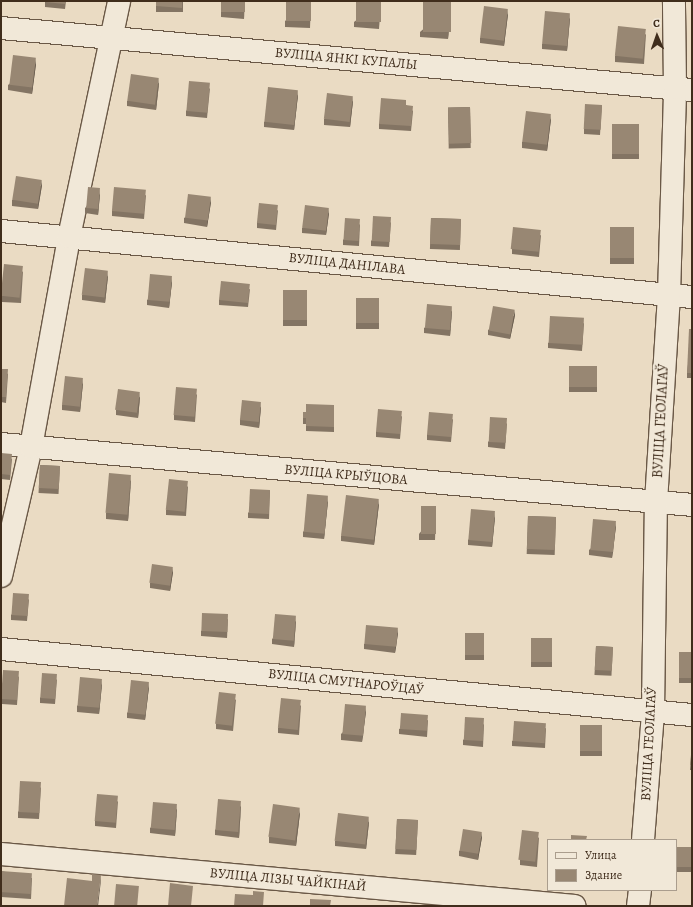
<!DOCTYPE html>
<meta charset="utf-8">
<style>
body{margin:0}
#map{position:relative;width:693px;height:907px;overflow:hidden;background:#eadbc3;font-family:Alegreya,serif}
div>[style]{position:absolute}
.roads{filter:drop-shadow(1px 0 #6a5846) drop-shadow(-1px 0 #6a5846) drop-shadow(0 1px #6a5846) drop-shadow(0 -1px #6a5846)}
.minor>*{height:22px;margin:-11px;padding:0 11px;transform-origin:11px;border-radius:11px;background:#f1e8d8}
.wall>*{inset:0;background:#837463;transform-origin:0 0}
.shaded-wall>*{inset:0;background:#6a5e50}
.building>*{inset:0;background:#988773;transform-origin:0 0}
span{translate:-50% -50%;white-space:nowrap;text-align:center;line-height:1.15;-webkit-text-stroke:4px #f1e8d8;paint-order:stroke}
.street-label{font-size:14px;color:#402d1c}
.frame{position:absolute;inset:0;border:2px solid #402d1c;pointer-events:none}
.legend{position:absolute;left:547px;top:839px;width:130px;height:52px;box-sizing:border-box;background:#f1e8d8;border:1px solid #aa9d8d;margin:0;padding:5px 7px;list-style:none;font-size:12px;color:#402d1c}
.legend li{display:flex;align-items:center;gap:8px;height:20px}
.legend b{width:20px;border:1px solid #aa9d8d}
.north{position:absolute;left:637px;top:16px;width:40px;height:40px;-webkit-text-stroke:3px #f1e8d8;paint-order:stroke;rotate:358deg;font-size:11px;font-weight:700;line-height:16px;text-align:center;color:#402d1c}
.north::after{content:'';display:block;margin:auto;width:14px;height:18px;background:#402d1c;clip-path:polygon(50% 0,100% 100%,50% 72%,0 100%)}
</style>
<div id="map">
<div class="roads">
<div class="minor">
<i style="left:1px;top:28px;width:694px;rotate:5.13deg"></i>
<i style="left:1px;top:231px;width:694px;rotate:5.46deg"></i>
<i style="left:1px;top:444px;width:694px;rotate:5.04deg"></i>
<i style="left:1px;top:576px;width:132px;rotate:-76.9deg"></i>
<i style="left:31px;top:447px;width:213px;rotate:-79.7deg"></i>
<i style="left:69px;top:237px;width:241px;rotate:-78deg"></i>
<i style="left:1px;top:649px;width:694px;rotate:5.46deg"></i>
<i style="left:643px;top:840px;width:128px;rotate:-85.5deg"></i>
<i style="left:653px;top:712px;width:210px;rotate:-89.2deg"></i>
<i style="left:656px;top:502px;width:207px;rotate:-86.4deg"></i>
<i style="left:669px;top:295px;width:207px;rotate:-88.3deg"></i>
<i style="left:675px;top:88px;width:87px;rotate:-90.7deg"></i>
<i style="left:1px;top:854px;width:576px;rotate:5.18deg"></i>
<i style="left:638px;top:906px;width:16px;rotate:-83deg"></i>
</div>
</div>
<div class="wall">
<i style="clip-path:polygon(45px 1px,66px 1px,65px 9px,45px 7px)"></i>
<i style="left:156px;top:1px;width:27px;height:11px"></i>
<i style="clip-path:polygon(221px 1px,245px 1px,244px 19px,221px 17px)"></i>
<i style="clip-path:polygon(311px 1px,310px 28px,285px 27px,285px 21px)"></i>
<i style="clip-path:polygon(381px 1px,379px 29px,354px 27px,354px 22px)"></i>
<i style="clip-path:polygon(451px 5px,448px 39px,420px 37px,420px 32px)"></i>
<i style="clip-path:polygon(508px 14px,504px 46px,480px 43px,480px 38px)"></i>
<i style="clip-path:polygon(570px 18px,567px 51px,542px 49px,542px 44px)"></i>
<i style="clip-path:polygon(646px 34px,644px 64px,615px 62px,615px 56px)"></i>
<i style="clip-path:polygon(36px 64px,32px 94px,8px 90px,8px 85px)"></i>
<i style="clip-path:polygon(159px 83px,156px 110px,127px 106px,127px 101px)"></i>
<i style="clip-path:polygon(210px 88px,207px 118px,186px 116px,186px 111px)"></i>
<i style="clip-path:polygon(298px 95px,294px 130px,264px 127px,264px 122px)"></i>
<i style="clip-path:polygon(353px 101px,350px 127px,324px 125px,324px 119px)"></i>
<i style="clip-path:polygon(406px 105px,413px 111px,411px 131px,379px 129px,379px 124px)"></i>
<i style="clip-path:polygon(602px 105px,600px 135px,584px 134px,584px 129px)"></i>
<i style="left:470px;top:107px;width:41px;height:22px;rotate:89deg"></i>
<i style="clip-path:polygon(551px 119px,547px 151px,522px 148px,522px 142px)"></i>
<i style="left:612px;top:124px;width:27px;height:35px"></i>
<i style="clip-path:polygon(42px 185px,38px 209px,12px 206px,12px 200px)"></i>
<i style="clip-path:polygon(100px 194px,98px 215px,85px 213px,85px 208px)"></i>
<i style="clip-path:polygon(146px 195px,144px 219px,112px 216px,112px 211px)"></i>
<i style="clip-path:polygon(211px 202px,207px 227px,184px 223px,184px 218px)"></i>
<i style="clip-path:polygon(278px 210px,276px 230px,257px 228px,257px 223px)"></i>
<i style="clip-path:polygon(329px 213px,326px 235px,302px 233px,302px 228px)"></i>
<i style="left:431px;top:218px;width:30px;height:31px;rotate:2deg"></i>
<i style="clip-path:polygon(391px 222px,389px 247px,371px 246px,371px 241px)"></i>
<i style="clip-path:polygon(360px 224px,359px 246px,343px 245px,343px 240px)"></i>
<i style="left:610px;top:227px;width:24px;height:37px"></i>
<i style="clip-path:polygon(541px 235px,539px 257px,512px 254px,512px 249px)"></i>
<i style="clip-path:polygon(23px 271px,21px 303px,2px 302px,2px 296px)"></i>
<i style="clip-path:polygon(108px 276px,105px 303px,82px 300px,82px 295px)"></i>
<i style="clip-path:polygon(172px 282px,169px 308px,147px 305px,147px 300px)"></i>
<i style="clip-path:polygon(250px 289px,248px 307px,219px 305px,219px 300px)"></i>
<i style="left:283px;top:290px;width:24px;height:36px"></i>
<i style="left:356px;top:298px;width:23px;height:31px"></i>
<i style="clip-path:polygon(452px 311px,450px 336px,424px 333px,424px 328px)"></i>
<i style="clip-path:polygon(515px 315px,510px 339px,488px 335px,488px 330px)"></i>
<i style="clip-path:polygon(584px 323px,582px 351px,548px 348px,548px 343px)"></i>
<i style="clip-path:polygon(692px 329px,692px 378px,687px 378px,687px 373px)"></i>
<i style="left:569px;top:366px;width:28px;height:26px"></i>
<i style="clip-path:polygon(1px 369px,8px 374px,6px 403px,1px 402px)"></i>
<i style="clip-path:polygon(83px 383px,80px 412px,62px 410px,62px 405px)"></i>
<i style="clip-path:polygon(197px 394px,195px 422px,174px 420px,174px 415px)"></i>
<i style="clip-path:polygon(140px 397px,138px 418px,116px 415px,116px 410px)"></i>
<i style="clip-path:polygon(334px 405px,334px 432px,306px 431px,306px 424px,303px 424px,303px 418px,306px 412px)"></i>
<i style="clip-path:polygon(261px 407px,259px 428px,240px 425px,240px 420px)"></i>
<i style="clip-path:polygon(402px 416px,400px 439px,376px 437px,376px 432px)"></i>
<i style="clip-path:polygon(453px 419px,451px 442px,427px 440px,427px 435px)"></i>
<i style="clip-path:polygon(507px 423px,505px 449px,488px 447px,488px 442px)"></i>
<i style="clip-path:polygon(1px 453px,12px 459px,10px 480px,1px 479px)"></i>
<i style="left:40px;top:465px;width:20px;height:28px;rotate:3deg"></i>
<i style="clip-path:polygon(131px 480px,128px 521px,106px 519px,106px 513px)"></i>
<i style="clip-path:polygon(188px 486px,186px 516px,166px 515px,166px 510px)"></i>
<i style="clip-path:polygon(270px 490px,269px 519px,248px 518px,248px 513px)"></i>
<i style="clip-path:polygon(328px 501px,324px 539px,303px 537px,303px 532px)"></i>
<i style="clip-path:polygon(379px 504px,374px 545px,341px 541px,341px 536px)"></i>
<i style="clip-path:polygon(436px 512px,435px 540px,419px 540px,419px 534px)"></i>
<i style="left:528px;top:516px;width:28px;height:38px;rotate:2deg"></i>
<i style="clip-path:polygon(495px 517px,492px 547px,468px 545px,468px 540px)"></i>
<i style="clip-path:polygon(616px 526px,612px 558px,589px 555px,589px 550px)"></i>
<i style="clip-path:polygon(173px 572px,170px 591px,150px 588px,150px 583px)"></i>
<i style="clip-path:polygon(29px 599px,27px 621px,11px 620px,11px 615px)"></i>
<i style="clip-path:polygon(228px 619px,227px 638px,201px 636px,201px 631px)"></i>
<i style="clip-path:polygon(296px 621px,294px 647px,272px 644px,272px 639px)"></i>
<i style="clip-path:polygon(398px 633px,395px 653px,364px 649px,364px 644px)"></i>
<i style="left:465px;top:633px;width:19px;height:27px"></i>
<i style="left:531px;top:638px;width:21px;height:29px"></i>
<i style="left:596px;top:646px;width:17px;height:29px;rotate:3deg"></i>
<i style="left:679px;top:652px;width:13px;height:31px"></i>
<i style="clip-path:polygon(19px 676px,17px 705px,2px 704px,2px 699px)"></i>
<i style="clip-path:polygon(57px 679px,55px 704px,40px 703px,40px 698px)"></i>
<i style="clip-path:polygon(102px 684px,99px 714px,77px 712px,77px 706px)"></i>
<i style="clip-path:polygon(149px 687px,145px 720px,127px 718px,127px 713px)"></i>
<i style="clip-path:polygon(236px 699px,233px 731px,216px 729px,216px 724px)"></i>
<i style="clip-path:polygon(301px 705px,299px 735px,278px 733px,278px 728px)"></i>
<i style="clip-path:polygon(366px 711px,362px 742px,341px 740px,341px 734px)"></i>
<i style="clip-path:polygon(428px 720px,427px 737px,399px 734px,399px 729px)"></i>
<i style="clip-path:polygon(484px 724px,483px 747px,463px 745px,463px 740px)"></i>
<i style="left:580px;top:725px;width:22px;height:31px"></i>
<i style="clip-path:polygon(546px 728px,545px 748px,512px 746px,512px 741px)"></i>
<i style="clip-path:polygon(692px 745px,692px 770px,690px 770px)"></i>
<i style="clip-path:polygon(41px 787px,39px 819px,18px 818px,18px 812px)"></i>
<i style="clip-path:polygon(118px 801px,116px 828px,95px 826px,95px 821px)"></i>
<i style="clip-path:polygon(241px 806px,239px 838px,215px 835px,215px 830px)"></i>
<i style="clip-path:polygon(177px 809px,175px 836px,150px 833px,150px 828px)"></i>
<i style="clip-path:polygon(300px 813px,296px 846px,269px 843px,269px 837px)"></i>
<i style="left:397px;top:819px;width:21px;height:35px;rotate:3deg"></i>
<i style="clip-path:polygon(369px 822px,366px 849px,335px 846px,335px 841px)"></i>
<i style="clip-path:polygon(482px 837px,478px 860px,459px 856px,459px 851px)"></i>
<i style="clip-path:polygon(539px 837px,537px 867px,520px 865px,520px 860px)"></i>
<i style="clip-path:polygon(676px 847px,692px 847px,692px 878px,691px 878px,691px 872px,676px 872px)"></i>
<i style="clip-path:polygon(1px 871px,32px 878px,31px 899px,1px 897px)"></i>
</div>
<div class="shaded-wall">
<i style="clip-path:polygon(451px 1px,451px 5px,448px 39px,448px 34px)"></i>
<i style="clip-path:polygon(508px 9px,508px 14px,504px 46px,504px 41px)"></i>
<i style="clip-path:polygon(570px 13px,570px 18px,567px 51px,567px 46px)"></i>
<i style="clip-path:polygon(36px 58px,36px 64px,32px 94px,32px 88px)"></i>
<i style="clip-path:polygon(159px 78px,159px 83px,156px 110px,156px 105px)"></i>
<i style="clip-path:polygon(298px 90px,298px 95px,294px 130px,294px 125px)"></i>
<i style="clip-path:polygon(353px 96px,353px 101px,350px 127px,350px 122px)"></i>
<i style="clip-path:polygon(551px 114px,551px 119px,547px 151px,547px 145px)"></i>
<i style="clip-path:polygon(42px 180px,42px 185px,38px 209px,38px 204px)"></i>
<i style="clip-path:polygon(100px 188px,100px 194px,98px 215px,98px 210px)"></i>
<i style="clip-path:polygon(211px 197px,211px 202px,207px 227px,207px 222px)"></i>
<i style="clip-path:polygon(329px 208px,329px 213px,326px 235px,326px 230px)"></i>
<i style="clip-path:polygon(108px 271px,108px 276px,105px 303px,105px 298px)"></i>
<i style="clip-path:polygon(172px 276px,172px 282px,169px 308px,169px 303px)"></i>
<i style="clip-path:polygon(452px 306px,452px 311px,450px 336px,450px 330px)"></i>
<i style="clip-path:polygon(515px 310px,515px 315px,510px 339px,510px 334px)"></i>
<i style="clip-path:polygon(83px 378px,83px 383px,80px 412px,80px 407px)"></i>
<i style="clip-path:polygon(140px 392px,140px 397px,138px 418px,138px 412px)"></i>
<i style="clip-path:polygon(261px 402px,261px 407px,259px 428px,259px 422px)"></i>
<i style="clip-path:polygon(131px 475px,131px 480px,128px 521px,128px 515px)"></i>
<i style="clip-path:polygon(328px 496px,328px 501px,324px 539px,324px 534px)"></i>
<i style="clip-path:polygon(379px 499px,379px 504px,374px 545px,374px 540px)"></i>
<i style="clip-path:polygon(495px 511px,495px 517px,492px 547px,492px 542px)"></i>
<i style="clip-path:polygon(616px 521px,616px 526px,612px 558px,612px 552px)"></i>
<i style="clip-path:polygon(173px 567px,173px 572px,170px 591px,170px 586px)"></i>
<i style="clip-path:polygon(296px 616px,296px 621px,294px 647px,294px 642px)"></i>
<i style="clip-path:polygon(398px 628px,398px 633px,395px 653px,395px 647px)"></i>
<i style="clip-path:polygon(102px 679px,102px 684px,99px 714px,99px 708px)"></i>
<i style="clip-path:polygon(149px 682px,149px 687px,145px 720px,145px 715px)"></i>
<i style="clip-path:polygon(366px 706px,366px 711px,362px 742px,362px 737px)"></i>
<i style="clip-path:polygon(241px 801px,241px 806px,239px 838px,239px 832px)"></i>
<i style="clip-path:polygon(177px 804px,177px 809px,175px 836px,175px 830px)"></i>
<i style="clip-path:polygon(300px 808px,300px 813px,296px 846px,296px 841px)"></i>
<i style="clip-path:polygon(369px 817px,369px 822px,366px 849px,366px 844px)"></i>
<i style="clip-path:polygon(482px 832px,482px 837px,478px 860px,478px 855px)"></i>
<i style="clip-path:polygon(101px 875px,101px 880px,98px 906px,97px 906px)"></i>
</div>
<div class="building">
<i style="clip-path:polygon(45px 1px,65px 1px,65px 4px,45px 2px)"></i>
<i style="clip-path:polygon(156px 1px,182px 1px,182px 8px,156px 6px)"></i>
<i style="left:221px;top:1px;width:24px;height:11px"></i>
<i style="left:286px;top:1px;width:25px;height:20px"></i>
<i style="left:356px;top:1px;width:25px;height:21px"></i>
<i style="left:423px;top:1px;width:28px;height:31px"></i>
<i style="left:484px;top:6px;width:24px;height:32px;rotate:7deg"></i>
<i style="left:545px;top:11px;width:25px;height:33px;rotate:5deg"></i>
<i style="left:618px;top:26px;width:28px;height:30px;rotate:6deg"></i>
<i style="left:13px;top:55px;width:23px;height:30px;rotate:7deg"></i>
<i style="left:131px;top:74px;width:28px;height:27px;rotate:8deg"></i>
<i style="left:189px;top:81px;width:21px;height:30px;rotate:5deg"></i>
<i style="left:268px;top:87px;width:30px;height:35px;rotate:6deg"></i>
<i style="left:327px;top:93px;width:26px;height:26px;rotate:7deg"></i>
<i style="clip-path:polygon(381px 98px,406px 100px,406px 105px,413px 106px,411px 126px,379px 124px)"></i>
<i style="left:585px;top:104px;width:17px;height:25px;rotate:3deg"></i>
<i style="left:470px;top:107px;width:36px;height:22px;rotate:88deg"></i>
<i style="left:526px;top:111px;width:25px;height:31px;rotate:7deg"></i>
<i style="left:612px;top:124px;width:27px;height:30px"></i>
<i style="left:16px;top:176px;width:26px;height:24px;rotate:9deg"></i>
<i style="left:88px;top:187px;width:12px;height:21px;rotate:5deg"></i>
<i style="left:114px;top:187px;width:32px;height:24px;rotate:5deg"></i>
<i style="left:188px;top:194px;width:23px;height:24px;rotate:7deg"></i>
<i style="left:259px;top:203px;width:19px;height:20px;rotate:6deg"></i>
<i style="left:305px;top:205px;width:24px;height:23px;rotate:7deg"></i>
<i style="left:373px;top:216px;width:18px;height:25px;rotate:3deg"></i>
<i style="left:345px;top:218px;width:15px;height:22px;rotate:4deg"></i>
<i style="left:431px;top:218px;width:30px;height:26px;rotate:2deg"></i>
<i style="left:513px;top:227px;width:28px;height:22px;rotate:6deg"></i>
<i style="left:610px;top:227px;width:24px;height:31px"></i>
<i style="left:4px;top:264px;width:19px;height:32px;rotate:6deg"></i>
<i style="left:85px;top:268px;width:23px;height:27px;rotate:7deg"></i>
<i style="left:150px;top:274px;width:22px;height:26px;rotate:5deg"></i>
<i style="left:221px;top:281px;width:29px;height:19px;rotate:6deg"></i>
<i style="left:283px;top:290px;width:24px;height:30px"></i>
<i style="left:356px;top:298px;width:23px;height:25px"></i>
<i style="left:427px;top:304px;width:25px;height:24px;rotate:5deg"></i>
<i style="left:493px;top:306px;width:22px;height:25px;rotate:10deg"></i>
<i style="left:550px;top:316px;width:34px;height:27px;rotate:3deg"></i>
<i style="clip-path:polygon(689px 329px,692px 329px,692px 373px,687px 373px)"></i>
<i style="left:569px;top:366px;width:28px;height:21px"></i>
<i style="clip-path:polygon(1px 369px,8px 369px,6px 397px,1px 397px)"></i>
<i style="left:65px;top:376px;width:18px;height:29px;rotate:6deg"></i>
<i style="left:176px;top:387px;width:21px;height:28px;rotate:5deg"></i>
<i style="left:118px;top:389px;width:22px;height:21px;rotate:8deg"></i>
<i style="left:242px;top:400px;width:19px;height:20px;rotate:6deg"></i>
<i style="clip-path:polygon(306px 404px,334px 405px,334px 427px,306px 426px,306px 418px,303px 418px,303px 412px,306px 412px)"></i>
<i style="left:378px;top:409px;width:24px;height:23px;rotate:5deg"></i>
<i style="left:429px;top:412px;width:24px;height:23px;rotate:5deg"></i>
<i style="left:490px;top:417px;width:17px;height:25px;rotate:3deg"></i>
<i style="clip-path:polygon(1px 453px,12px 454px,10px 475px,1px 474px)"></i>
<i style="left:40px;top:465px;width:20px;height:23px;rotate:3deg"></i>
<i style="left:109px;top:473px;width:22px;height:40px;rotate:5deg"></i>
<i style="left:169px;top:479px;width:19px;height:31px;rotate:6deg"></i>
<i style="left:250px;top:489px;width:20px;height:24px;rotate:3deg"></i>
<i style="left:307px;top:494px;width:21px;height:38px;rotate:5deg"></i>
<i style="left:346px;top:495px;width:33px;height:41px;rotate:7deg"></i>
<i style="left:421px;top:506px;width:15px;height:28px"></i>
<i style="left:471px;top:509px;width:24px;height:31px;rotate:5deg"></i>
<i style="left:528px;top:516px;width:28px;height:33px;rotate:2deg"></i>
<i style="left:593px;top:519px;width:23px;height:31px;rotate:5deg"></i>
<i style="left:152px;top:564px;width:21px;height:19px;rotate:8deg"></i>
<i style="left:13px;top:593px;width:16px;height:22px;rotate:4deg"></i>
<i style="left:202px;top:613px;width:26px;height:18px;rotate:2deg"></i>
<i style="left:275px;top:614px;width:21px;height:25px;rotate:5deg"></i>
<i style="left:366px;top:625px;width:32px;height:19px;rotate:5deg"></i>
<i style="left:465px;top:633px;width:19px;height:22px"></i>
<i style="left:531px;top:638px;width:21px;height:24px"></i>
<i style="left:596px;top:646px;width:17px;height:24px;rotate:3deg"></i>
<i style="left:679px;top:652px;width:13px;height:26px"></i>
<i style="left:3px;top:670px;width:16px;height:29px;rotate:4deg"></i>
<i style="left:42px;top:673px;width:15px;height:25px;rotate:4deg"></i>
<i style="left:80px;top:677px;width:22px;height:29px;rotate:5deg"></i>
<i style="left:131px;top:680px;width:18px;height:33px;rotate:6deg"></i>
<i style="left:219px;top:692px;width:17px;height:32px;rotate:7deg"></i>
<i style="left:281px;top:698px;width:20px;height:30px;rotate:6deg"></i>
<i style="left:345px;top:704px;width:21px;height:30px;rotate:5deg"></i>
<i style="left:401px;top:713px;width:27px;height:16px;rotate:4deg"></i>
<i style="left:465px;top:717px;width:19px;height:23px;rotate:3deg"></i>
<i style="left:514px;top:721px;width:32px;height:20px;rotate:4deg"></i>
<i style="left:580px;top:725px;width:22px;height:26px"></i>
<i style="clip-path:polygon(692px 745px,692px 765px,690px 765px)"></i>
<i style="left:20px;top:781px;width:21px;height:31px;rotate:3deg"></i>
<i style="left:97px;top:794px;width:21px;height:27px;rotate:5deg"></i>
<i style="left:218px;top:799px;width:23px;height:31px;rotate:5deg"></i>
<i style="left:153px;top:802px;width:24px;height:26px;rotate:5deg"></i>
<i style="left:273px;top:804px;width:27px;height:33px;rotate:8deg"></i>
<i style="left:338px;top:813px;width:31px;height:28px;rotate:7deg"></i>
<i style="left:397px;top:819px;width:21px;height:30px;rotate:3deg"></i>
<i style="left:463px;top:829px;width:19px;height:22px;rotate:9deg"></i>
<i style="left:522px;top:830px;width:17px;height:30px;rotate:7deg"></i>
<i style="clip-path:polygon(571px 835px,587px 836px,586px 840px,571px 840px)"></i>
<i style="clip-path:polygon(676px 847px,692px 847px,692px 873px,691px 873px,691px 867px,676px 867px)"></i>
<i style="left:1px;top:871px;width:31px;height:21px;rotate:4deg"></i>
<i style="clip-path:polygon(92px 874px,101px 875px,97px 906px,64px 906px,67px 878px,92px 881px)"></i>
<i style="clip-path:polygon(170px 883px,193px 886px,191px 906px,168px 906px)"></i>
<i style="left:116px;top:884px;width:23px;height:22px;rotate:5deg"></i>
<i style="clip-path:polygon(253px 891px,264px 892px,263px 906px,234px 906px,235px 894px,253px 895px)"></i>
<i style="clip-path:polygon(310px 899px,331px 900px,330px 906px,310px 906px)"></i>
</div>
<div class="street-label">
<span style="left:346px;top:59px;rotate:5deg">ВУЛІЦА ЯНКІ КУПАЛЫ</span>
<span style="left:347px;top:264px;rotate:6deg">ВУЛІЦА ДАНІЛАВА</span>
<span style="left:661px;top:421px;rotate:-87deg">ВУЛІЦА ГЕОЛАГАЎ</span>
<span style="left:346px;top:475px;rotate:5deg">ВУЛІЦА КРЫЎЦОВА</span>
<span style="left:346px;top:682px;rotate:6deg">ВУЛІЦА СМУГНАРОЎЦАЎ</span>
<span style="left:649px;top:744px;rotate:-87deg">ВУЛІЦА ГЕОЛАГАЎ</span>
<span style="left:288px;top:880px;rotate:5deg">ВУЛІЦА ЛІЗЫ ЧАЙКІНАЙ</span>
</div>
<div class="frame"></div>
<ul class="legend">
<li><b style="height:5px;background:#f1e8d8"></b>Улица</li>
<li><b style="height:11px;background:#988773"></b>Здание</li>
</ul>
<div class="north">С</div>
</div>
